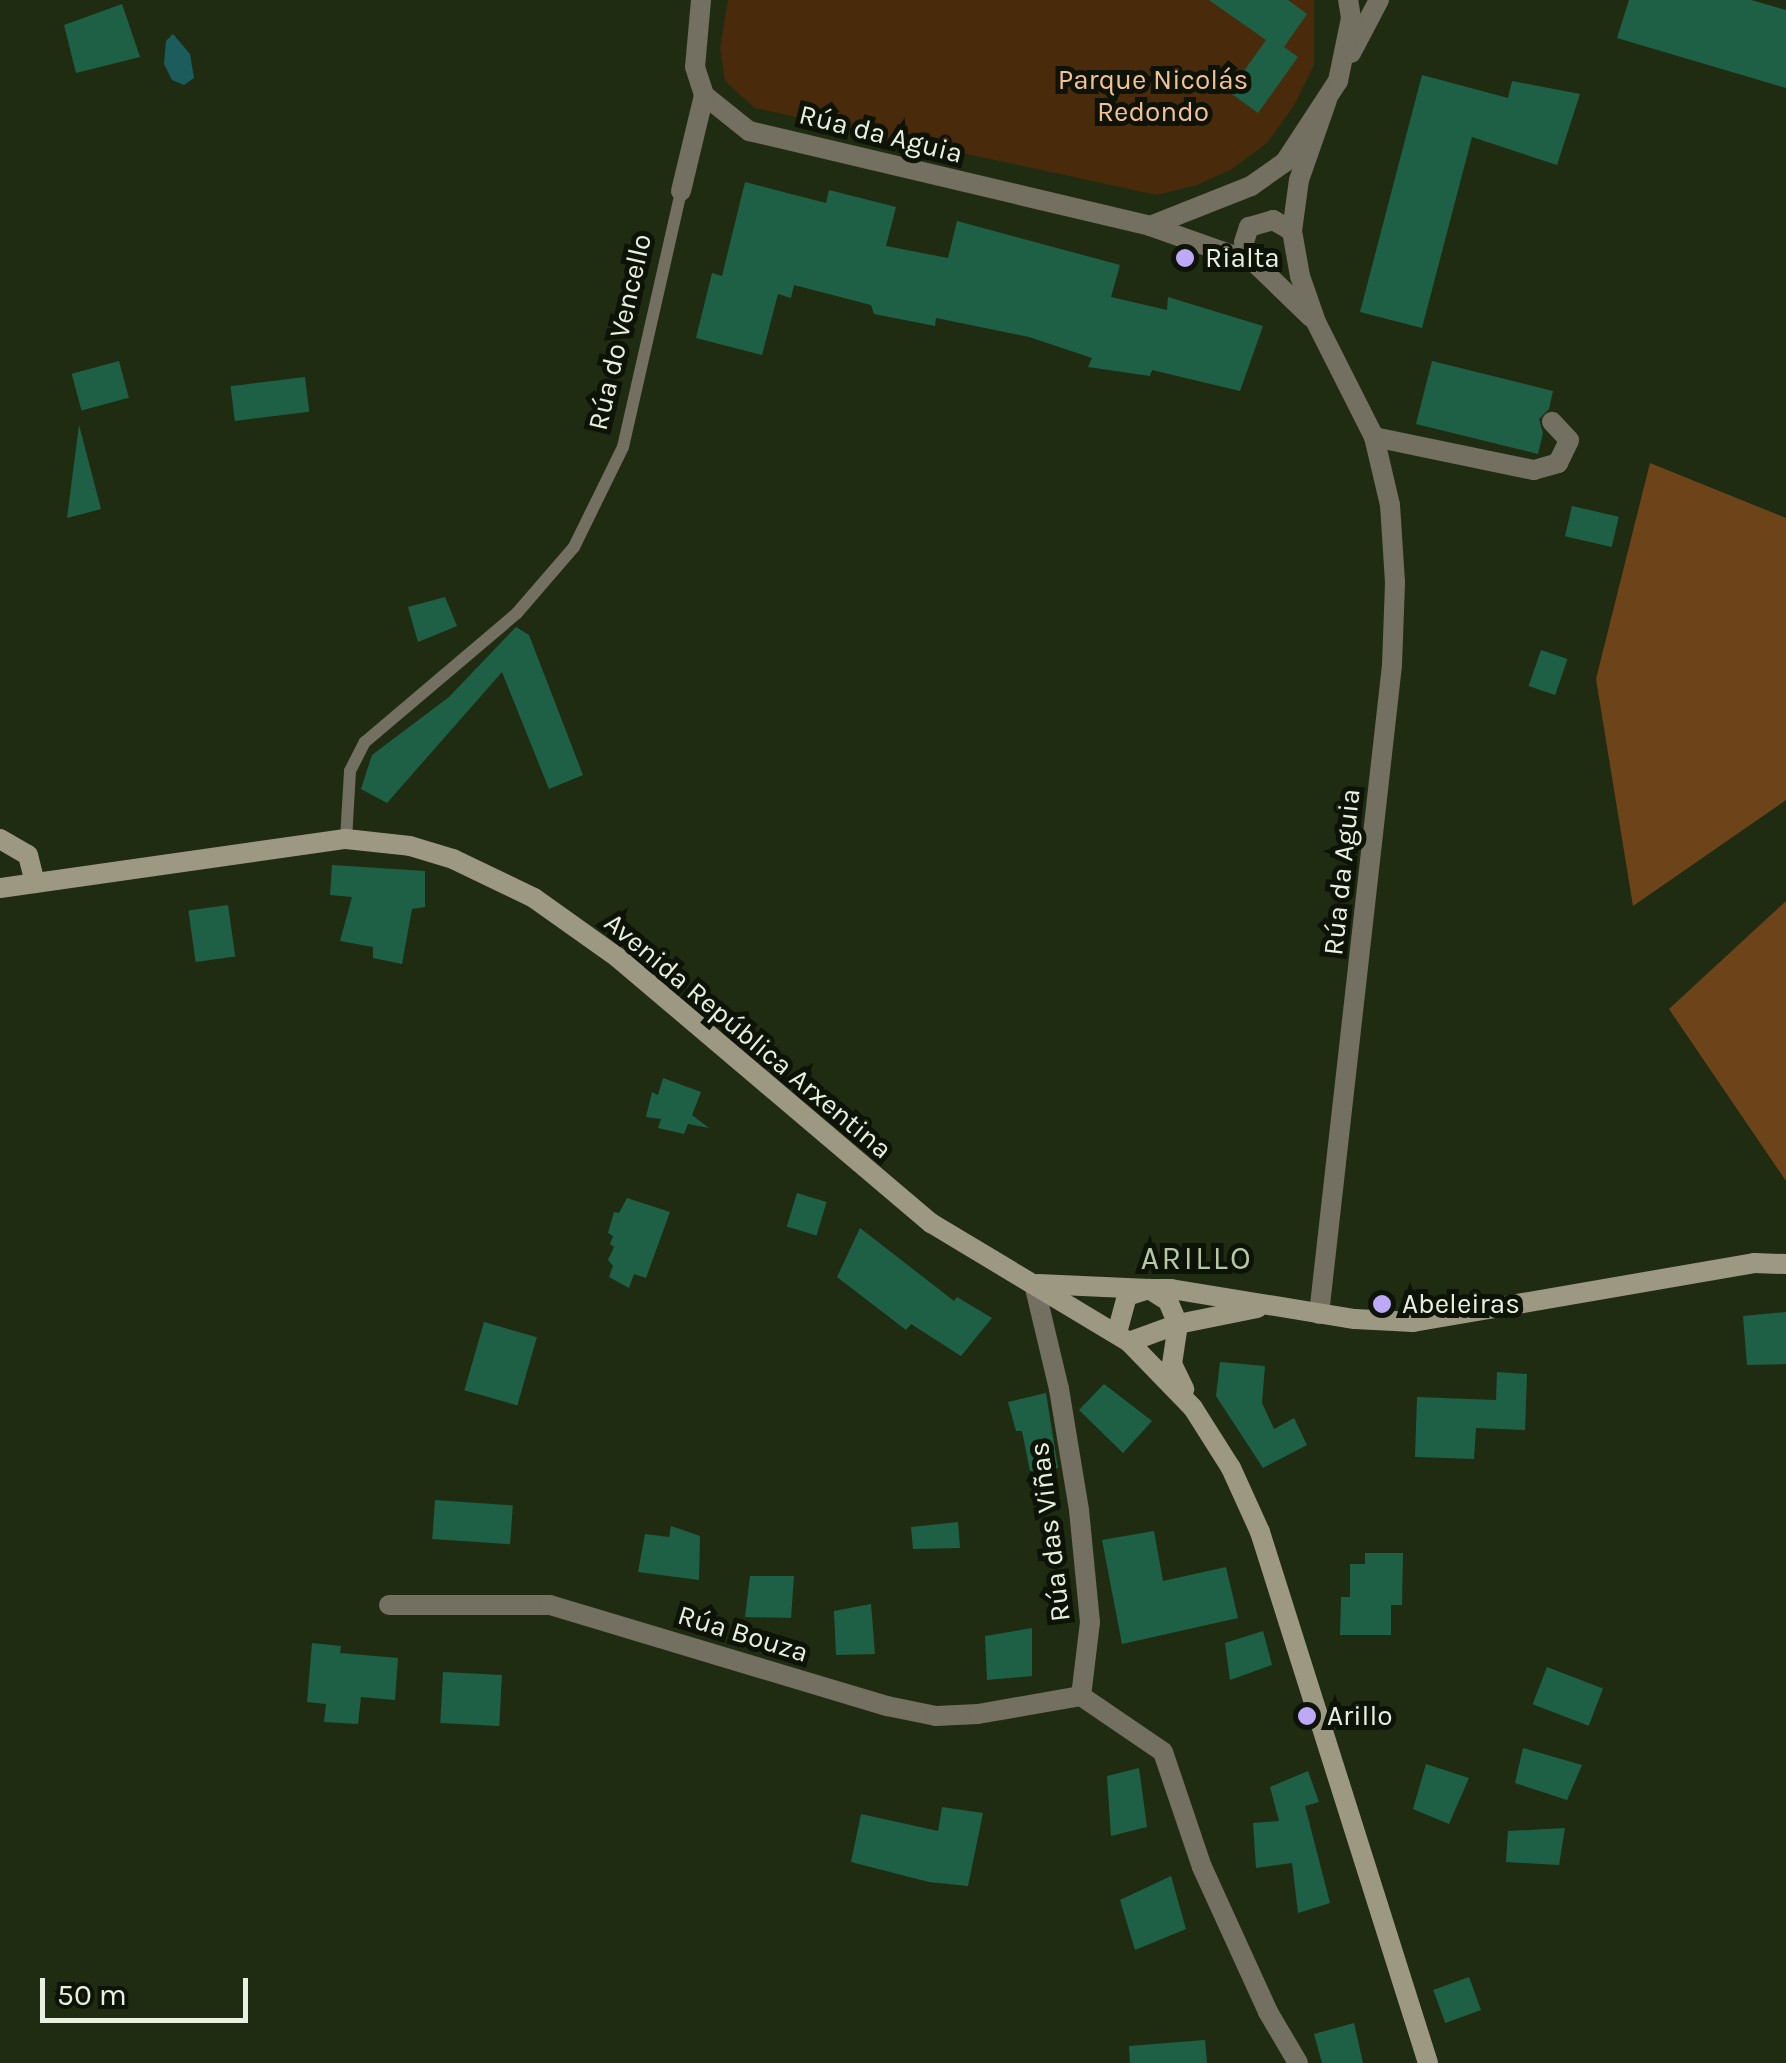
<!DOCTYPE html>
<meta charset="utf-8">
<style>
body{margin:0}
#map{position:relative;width:1786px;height:2063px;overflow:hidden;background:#202c12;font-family:Karla,sans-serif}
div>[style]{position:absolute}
.green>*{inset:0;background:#492b0c}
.forest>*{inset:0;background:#6d4419}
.water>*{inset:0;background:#1b5d5d}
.building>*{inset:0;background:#1e6045;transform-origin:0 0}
.lane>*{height:12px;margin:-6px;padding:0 6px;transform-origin:6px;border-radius:6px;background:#736f61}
.street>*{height:20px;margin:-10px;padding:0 10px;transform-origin:10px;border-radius:10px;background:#736f61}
.secondary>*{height:20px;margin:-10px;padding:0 10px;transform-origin:10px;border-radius:10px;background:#9d9882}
.dots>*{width:28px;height:28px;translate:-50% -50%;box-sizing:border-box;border:5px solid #0d1307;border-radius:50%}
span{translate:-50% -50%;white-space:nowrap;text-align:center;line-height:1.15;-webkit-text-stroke:10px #0d1307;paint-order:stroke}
.park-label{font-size:28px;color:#f6c190}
.street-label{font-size:28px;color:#e8f1e0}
.poi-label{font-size:28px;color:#e8f1e0}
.left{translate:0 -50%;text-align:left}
.quarter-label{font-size:32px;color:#b6c7a6;letter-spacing:2.5px}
.scale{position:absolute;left:40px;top:1978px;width:208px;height:45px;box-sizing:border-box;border:5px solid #e8f1e0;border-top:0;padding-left:12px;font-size:30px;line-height:35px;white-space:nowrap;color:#e8f1e0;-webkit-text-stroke:8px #0d1307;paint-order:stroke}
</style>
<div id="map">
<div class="green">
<i style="clip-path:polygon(728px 0,1314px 0,1314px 65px,1293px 107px,1267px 143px,1232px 169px,1197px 185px,1157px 195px,755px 108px,725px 81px,720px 48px)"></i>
</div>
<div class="forest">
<i style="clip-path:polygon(1650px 463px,1786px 518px,1786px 800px,1633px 906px,1596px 679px)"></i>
<i style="clip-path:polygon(1786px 901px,1786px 1181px,1669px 1009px)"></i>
</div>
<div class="water">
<i style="clip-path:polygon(173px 34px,190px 54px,194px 78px,184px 85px,172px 80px,164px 64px,166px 41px)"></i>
</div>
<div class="building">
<i style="clip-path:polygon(1209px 0,1288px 0,1307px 14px,1284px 47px,1298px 57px,1258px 113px,1229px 92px,1266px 40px)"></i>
<i style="clip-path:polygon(1629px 0,1751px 0,1786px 10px,1786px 88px,1617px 38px)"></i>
<i style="clip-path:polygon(122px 4px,140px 57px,76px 73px,64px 25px)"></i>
<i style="clip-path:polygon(1422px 75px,1508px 98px,1512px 81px,1580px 94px,1557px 165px,1472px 137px,1422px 328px,1360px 312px)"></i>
<i style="clip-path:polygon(745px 182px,826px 203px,829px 190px,896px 207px,886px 246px,948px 258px,957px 221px,1120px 265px,1111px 297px,1167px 310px,1168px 297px,1263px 326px,1240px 391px,1152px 370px,1150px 376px,1088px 367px,1092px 358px,1029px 337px,936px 318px,935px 326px,874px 314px,871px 305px,794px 285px,791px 298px,778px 294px,762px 355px,696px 338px,712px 273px,722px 276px)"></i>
<i style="left:119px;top:361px;width:38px;height:49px;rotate:75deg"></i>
<i style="clip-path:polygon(1432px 361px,1553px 391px,1549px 409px,1539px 419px,1543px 433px,1538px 454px,1416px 424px)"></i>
<i style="left:305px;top:377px;width:35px;height:75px;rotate:83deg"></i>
<i style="clip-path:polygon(79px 425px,101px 509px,67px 518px)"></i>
<i style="left:1572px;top:506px;width:48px;height:31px;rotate:13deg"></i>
<i style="clip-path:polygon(445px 597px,457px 626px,418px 642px,408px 607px)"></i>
<i style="clip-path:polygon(516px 627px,529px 635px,583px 775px,549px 789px,502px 672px,387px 803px,361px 789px,372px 755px,449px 697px)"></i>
<i style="left:1541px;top:650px;width:28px;height:38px;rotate:19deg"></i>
<i style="clip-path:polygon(332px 865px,425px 871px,425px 907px,412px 909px,402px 964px,373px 958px,373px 947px,340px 941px,352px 897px,330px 895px)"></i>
<i style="left:228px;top:905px;width:52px;height:40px;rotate:82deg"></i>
<i style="clip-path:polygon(663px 1078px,701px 1092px,692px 1115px,709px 1128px,688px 1124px,684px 1134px,658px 1128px,661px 1119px,646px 1117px,652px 1092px,658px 1095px)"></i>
<i style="left:797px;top:1193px;width:31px;height:35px;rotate:17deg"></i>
<i style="clip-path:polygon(627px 1198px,670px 1212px,646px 1278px,634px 1274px,629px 1288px,609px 1277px,613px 1266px,608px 1260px,614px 1247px,610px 1244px,613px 1236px,608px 1233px,614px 1212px,619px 1213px)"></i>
<i style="clip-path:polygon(860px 1228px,954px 1301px,957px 1297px,992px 1318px,961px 1356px,911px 1324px,906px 1330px,837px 1277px)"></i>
<i style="clip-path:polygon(1786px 1312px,1786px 1364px,1747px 1365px,1743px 1316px)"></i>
<i style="left:484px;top:1322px;width:55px;height:71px;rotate:16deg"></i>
<i style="clip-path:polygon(1220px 1362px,1265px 1366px,1262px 1403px,1274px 1429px,1294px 1418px,1307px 1445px,1263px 1468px,1216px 1396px)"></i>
<i style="clip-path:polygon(1497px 1372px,1527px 1374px,1525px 1430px,1476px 1428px,1474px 1459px,1415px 1457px,1417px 1397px,1496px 1400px)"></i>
<i style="clip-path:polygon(1104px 1384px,1152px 1421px,1123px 1453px,1079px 1410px)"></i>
<i style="clip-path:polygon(1046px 1393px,1058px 1468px,1030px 1471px,1022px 1431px,1016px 1431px,1008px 1402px)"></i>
<i style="left:435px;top:1500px;width:78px;height:39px;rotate:4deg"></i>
<i style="clip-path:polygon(958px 1522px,960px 1548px,913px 1549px,911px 1527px)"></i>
<i style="clip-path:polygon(671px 1526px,700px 1536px,699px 1580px,638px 1572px,645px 1534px,669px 1537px)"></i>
<i style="clip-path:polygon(1154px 1531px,1163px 1581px,1226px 1567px,1238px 1618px,1122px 1644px,1102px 1540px)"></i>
<i style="clip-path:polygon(1365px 1553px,1403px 1553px,1402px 1605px,1391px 1605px,1391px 1635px,1340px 1635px,1341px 1597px,1350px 1597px,1350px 1564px,1365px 1564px)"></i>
<i style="clip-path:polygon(750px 1576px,794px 1576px,791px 1618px,745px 1617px)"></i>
<i style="clip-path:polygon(871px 1604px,875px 1654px,836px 1655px,834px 1611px)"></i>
<i style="clip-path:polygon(1032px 1628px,1032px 1676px,987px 1680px,985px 1636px)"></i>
<i style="clip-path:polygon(1263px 1631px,1272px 1665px,1230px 1680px,1225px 1643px)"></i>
<i style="clip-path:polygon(312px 1643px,341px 1646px,340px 1653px,398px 1658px,395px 1700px,361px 1697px,358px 1724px,324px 1722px,326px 1704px,307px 1702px)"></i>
<i style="left:1547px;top:1667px;width:60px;height:40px;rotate:21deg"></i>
<i style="left:443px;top:1672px;width:59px;height:51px;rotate:3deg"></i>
<i style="clip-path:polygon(1523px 1748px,1582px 1765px,1567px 1800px,1515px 1783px)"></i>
<i style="clip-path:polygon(1426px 1764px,1469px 1778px,1449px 1824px,1413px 1809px)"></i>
<i style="clip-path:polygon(1139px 1768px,1147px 1827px,1111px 1836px,1107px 1776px)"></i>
<i style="clip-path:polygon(1308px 1771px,1319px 1802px,1305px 1806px,1330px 1903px,1298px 1913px,1292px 1863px,1256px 1868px,1253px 1823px,1279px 1821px,1270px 1787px)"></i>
<i style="clip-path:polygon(942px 1807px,983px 1813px,968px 1886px,929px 1882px,851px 1862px,861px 1814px,938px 1831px)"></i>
<i style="clip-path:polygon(1565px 1828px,1559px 1865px,1506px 1862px,1508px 1831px)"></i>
<i style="clip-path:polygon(1171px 1876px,1186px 1929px,1135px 1950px,1120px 1900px)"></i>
<i style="left:1469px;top:1977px;width:35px;height:38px;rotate:70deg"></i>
<i style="clip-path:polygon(1354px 2023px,1363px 2063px,1322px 2063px,1314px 2034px)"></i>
<i style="clip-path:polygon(1205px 2040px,1207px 2063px,1130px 2063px,1129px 2046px)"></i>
</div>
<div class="lane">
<i style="left:346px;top:839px;width:68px;rotate:-86.6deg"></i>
<i style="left:350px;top:771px;width:33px;rotate:-63deg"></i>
<i style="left:365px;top:742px;width:199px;rotate:-40.3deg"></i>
<i style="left:517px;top:613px;width:87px;rotate:-49.2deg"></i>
<i style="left:574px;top:547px;width:111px;rotate:-63.9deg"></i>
<i style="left:623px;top:447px;width:262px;rotate:-77.2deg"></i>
</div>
<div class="street">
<i style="left:701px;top:0;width:67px;rotate:95.1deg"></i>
<i style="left:695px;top:67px;width:29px;rotate:72deg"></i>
<i style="left:704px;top:95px;width:58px;rotate:38.7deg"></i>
<i style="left:749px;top:131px;width:412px;rotate:13.3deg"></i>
<i style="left:1150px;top:226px;width:111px;rotate:19.4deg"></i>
<i style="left:1255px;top:263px;width:78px;rotate:44deg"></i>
<i style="left:1351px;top:53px;width:60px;rotate:-62.2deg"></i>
<i style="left:681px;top:191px;width:99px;rotate:-76.5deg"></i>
<i style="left:1150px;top:226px;width:109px;rotate:-21.6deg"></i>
<i style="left:1251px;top:186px;width:42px;rotate:-35.2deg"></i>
<i style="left:1285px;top:162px;width:97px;rotate:-56.8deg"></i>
<i style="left:1338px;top:81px;width:64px;rotate:-78.3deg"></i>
<i style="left:1351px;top:18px;width:18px;rotate:-99deg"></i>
<i style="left:1248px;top:259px;width:17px;rotate:-103deg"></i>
<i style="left:1244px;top:242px;width:16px;rotate:-72deg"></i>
<i style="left:1249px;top:227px;width:25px;rotate:-16deg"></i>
<i style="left:1273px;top:220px;width:22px;rotate:30deg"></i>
<i style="left:1374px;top:437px;width:163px;rotate:11.7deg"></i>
<i style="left:1534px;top:470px;width:25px;rotate:-16deg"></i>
<i style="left:1558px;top:463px;width:25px;rotate:-64deg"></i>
<i style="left:1569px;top:440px;width:25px;rotate:-133deg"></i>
<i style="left:1034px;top:1284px;width:108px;rotate:76.6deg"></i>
<i style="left:1059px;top:1389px;width:123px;rotate:80.6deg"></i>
<i style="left:1079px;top:1510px;width:113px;rotate:84.4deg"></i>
<i style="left:1090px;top:1622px;width:75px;rotate:96.9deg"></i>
<i style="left:1081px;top:1696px;width:99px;rotate:34.3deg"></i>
<i style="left:1163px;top:1752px;width:121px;rotate:71.3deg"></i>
<i style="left:1202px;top:1867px;width:159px;rotate:65.5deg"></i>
<i style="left:1268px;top:2012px;width:59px;rotate:59.5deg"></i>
<i style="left:1319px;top:1314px;width:653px;rotate:-83.58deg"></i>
<i style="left:1392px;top:665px;width:83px;rotate:-87.9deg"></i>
<i style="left:1395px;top:582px;width:77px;rotate:-93.7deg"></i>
<i style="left:1390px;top:505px;width:70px;rotate:-103.2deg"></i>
<i style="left:1374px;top:437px;width:129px;rotate:-116.8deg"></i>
<i style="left:1316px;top:322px;width:49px;rotate:-109.2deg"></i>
<i style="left:1300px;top:276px;width:46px;rotate:-100.1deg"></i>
<i style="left:1292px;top:231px;width:51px;rotate:-82.2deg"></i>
<i style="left:1299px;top:180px;width:85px;rotate:-70.7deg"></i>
<i style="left:389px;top:1605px;width:161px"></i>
<i style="left:550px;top:1605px;width:352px;rotate:16.7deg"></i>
<i style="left:887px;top:1706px;width:50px;rotate:11.5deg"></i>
<i style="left:936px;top:1716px;width:42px;rotate:-2.7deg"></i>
<i style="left:978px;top:1714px;width:105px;rotate:-9.9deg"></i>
</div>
<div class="secondary">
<i style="left:0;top:839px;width:32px;rotate:30deg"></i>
<i style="left:28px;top:855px;width:29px;rotate:76deg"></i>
<i style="left:0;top:888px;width:349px;rotate:-8.1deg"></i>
<i style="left:346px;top:839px;width:64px;rotate:6.2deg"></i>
<i style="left:410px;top:846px;width:45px;rotate:16.8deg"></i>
<i style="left:453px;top:859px;width:90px;rotate:25.7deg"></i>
<i style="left:534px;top:898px;width:102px;rotate:35.4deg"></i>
<i style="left:617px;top:957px;width:412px;rotate:40.3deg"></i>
<i style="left:931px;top:1223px;width:231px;rotate:31deg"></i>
<i style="left:1129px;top:1342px;width:92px;rotate:45.9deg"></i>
<i style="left:1193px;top:1408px;width:71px;rotate:57.7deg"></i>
<i style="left:1231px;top:1468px;width:70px;rotate:65.6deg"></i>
<i style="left:1260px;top:1532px;width:557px;rotate:72.44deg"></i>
<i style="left:1038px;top:1284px;width:111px;rotate:2.6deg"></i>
<i style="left:1149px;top:1289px;width:22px;rotate:32deg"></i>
<i style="left:1168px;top:1301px;width:25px;rotate:67deg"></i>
<i style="left:1178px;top:1324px;width:40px;rotate:98.5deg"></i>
<i style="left:1172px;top:1364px;width:28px;rotate:64deg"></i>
<i style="left:1117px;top:1333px;width:38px;rotate:-75deg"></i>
<i style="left:1127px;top:1296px;width:23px;rotate:-18deg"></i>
<i style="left:1149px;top:1289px;width:22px"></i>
<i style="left:1171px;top:1289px;width:186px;rotate:9.3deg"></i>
<i style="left:1355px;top:1319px;width:58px;rotate:3deg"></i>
<i style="left:1413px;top:1322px;width:346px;rotate:-9.8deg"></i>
<i style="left:1754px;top:1263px;width:32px;rotate:2deg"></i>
<i style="left:1129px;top:1342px;width:52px;rotate:-20.2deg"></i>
<i style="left:1178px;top:1324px;width:81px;rotate:-11.4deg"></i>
</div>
<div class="dots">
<i style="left:1185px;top:258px;background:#bda9f5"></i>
<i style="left:1382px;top:1304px;background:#bda9f5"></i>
<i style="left:1307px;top:1716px;background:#bda9f5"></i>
</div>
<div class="park-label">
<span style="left:1153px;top:96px">Parque Nicolás<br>Redondo</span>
</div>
<div class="street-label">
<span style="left:881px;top:134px;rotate:14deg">Rúa da Aguia</span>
<span style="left:620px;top:332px;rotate:-77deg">Rúa do Vencello</span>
<span style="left:1342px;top:872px;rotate:-84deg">Rúa da Aguia</span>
<span style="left:748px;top:1036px;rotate:40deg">Avenida República Arxentina</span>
<span style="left:1050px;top:1532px;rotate:-97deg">Rúa das Viñas</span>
<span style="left:743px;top:1634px;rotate:17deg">Rúa Bouza</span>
</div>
<div class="poi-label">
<span class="left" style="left:1205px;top:258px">Rialta</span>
<span class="left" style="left:1402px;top:1304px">Abeleiras</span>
<span class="left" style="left:1327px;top:1716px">Arillo</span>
</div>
<div class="quarter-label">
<span style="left:1197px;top:1259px">ARILLO</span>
</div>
<div class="scale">50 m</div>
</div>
